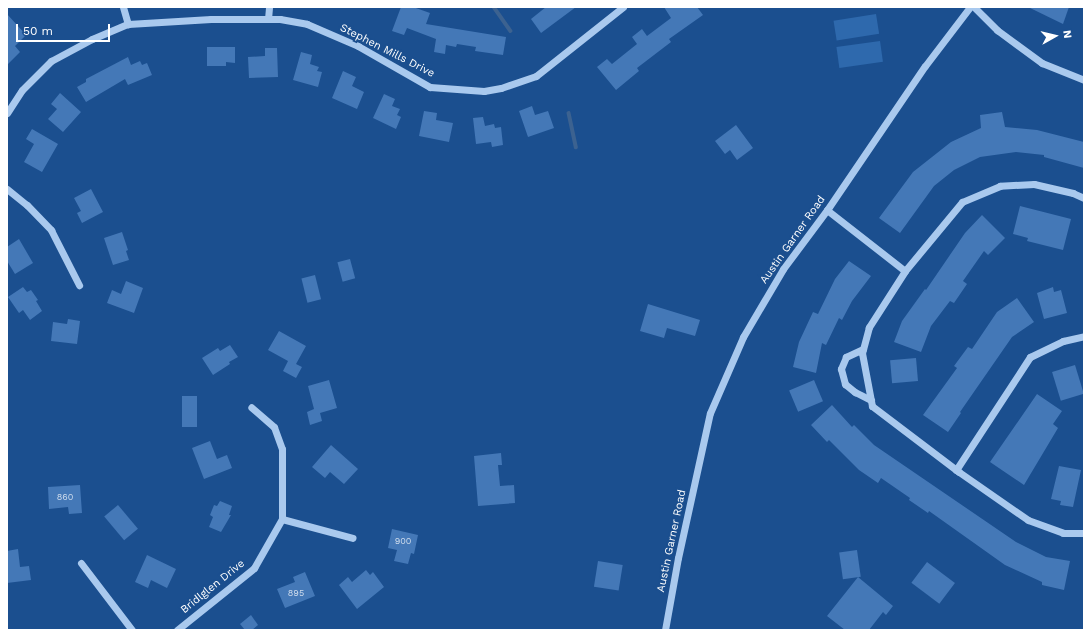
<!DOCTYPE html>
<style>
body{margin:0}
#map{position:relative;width:1091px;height:637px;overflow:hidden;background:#1b4f8f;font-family:"Work Sans",sans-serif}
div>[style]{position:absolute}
.green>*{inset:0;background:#2e69ad;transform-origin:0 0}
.stream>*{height:3.5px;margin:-1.75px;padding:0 1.75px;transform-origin:1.75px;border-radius:1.75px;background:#3c6290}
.building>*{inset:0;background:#4478b7;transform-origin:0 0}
.minor>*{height:7px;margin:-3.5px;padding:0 3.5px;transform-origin:3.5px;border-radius:3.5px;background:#a9c9ee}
span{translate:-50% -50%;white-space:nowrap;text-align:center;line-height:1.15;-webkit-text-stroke:4px #1b4f8f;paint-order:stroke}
.number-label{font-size:9px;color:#d0dded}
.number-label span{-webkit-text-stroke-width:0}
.street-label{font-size:11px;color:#fff}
.frame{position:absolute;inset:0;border:8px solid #fff;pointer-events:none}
.north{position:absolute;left:1035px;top:16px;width:40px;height:40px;-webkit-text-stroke:3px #1b4f8f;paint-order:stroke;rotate:82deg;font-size:11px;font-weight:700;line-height:16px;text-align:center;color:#fff}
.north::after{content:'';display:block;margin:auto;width:14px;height:18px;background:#fff;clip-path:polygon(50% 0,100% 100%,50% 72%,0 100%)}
.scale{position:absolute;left:16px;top:24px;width:94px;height:18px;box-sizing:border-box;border:2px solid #fff;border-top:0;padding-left:5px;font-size:12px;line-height:14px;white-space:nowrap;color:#fff;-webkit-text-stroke:3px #1b4f8f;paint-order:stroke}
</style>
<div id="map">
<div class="green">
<i style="left:876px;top:14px;width:20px;height:43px;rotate:81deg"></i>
<i style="left:880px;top:41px;width:21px;height:44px;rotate:82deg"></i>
</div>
<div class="stream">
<i style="left:494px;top:7px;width:29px;rotate:55deg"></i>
<i style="left:569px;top:113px;width:35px;rotate:78deg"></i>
</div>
<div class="building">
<i style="clip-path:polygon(401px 7px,413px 7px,430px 13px,426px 24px,506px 37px,503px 55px,475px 51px,476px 47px,457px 44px,456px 47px,446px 45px,445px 54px,434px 52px,436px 39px,407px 28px,404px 35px,392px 31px)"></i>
<i style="clip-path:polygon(546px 7px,576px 7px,541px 33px,531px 19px)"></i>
<i style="clip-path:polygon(664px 7px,697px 7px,703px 15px,669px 39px,671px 42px,637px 68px,639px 71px,616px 90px,597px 67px,607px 59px,612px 64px,637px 44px,632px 37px,642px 29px,647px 36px,671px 18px)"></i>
<i style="clip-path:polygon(1028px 7px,1069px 7px,1063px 24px)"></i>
<i style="clip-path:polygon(7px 14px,26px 35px,15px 46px,20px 52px,7px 65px)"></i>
<i style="clip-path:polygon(207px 47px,235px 47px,235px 63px,226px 62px,226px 66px,207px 66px)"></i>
<i style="clip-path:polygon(265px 48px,277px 48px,278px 77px,249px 78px,248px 57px,265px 56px)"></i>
<i style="clip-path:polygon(301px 52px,312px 55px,310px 64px,319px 67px,317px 71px,322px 72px,318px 87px,293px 80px)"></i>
<i style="clip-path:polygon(128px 57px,131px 65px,140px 61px,142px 65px,147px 63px,152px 75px,128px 85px,125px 79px,86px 102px,77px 87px,86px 82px,86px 79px)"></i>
<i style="clip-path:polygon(343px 71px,356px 77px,352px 86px,364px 92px,357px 109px,332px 98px)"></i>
<i style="clip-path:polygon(60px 93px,81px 112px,63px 132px,48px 119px,57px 109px,51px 104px)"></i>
<i style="clip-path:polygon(384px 94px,395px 99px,392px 106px,400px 109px,397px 115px,401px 117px,396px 129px,373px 118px)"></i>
<i style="clip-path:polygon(532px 106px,535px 115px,548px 111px,554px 128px,528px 137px,519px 111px)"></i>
<i style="clip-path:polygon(424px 111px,437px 113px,436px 120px,453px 123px,449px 142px,419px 136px)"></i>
<i style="clip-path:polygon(1002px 112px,1005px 127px,1037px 130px,1084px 142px,1084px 168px,1044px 157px,1044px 155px,1016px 152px,980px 157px,954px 170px,934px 186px,900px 233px,879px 218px,913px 172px,951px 142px,981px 128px,980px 115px)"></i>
<i style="clip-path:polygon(483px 117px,485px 126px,494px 124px,495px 128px,501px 127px,503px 145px,492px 147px,491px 142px,476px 144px,473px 118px)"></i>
<i style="clip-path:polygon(736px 125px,753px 148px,737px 160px,730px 150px,725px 154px,715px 141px)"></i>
<i style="clip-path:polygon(32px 129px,58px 144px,42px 172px,24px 162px,34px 144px,26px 139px)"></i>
<i style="clip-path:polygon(91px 189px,103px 212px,82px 223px,77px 213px,81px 211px,74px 198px)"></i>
<i style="clip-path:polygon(1020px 206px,1071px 219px,1063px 250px,1027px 241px,1028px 238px,1013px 234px)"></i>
<i style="clip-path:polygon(982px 215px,1005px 238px,988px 255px,984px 251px,963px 281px,967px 284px,954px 303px,950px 301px,931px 326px,921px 352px,894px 342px,902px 321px,925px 289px,926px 290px,965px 233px)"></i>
<i style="clip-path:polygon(122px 232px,128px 250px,126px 251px,129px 260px,113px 265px,104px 238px)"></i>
<i style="clip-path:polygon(19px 239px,33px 263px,15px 274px,7px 261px,7px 247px)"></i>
<i style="left:350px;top:259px;width:20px;height:13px;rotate:75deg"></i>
<i style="clip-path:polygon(849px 261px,871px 276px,852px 301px,842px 320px,839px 318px,826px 345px,822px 343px,816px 373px,793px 367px,799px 342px,813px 312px,818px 314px,835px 279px)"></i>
<i style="left:315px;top:275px;width:25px;height:14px;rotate:76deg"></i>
<i style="clip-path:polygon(126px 281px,143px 288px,134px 313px,107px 303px,112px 290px,121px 294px)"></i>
<i style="clip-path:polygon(23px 287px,27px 292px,31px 290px,38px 300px,36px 301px,42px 311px,30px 320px,23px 310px,19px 313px,8px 297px)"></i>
<i style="clip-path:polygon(1053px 287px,1054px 292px,1061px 290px,1067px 313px,1044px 319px,1037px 293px)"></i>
<i style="clip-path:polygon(1017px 298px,1034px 322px,1012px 337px,960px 412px,961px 413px,948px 432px,923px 415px,957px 368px,954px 366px,968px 347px,972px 349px,997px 312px)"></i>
<i style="clip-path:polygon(648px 304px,700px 320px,695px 336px,667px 328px,664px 338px,640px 331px)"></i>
<i style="clip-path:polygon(68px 319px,80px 321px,77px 344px,51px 341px,53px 322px,67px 324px)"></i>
<i style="clip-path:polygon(279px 331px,306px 346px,296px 364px,302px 367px,296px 378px,283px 371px,288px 361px,268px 350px)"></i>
<i style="clip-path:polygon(230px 345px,238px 357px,229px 362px,230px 364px,213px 375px,202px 358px,218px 348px,220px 351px)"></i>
<i style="left:916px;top:358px;width:23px;height:26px;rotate:85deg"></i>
<i style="left:1075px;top:365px;width:30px;height:24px;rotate:73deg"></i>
<i style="clip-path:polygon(329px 380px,337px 408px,320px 413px,322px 421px,310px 425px,307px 412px,314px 409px,308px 386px)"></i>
<i style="left:814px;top:380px;width:23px;height:27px;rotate:67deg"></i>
<i style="clip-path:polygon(1037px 394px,1062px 411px,1053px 424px,1058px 428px,1024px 485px,990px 462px)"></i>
<i style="left:182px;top:396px;width:15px;height:31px"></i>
<i style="clip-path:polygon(832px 405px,852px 427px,854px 425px,874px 445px,1016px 542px,1046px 557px,1070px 561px,1064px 590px,1042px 585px,1042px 582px,1005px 565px,929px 511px,928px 513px,909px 500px,910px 498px,881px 478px,878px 483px,859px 470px,829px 440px,827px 442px,811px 425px)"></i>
<i style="clip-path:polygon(210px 441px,217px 459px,227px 455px,232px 468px,204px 479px,192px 448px)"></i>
<i style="clip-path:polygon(331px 445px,358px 469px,344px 484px,330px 472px,325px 478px,312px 467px)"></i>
<i style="clip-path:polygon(501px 453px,502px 465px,498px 465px,500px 486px,514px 485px,515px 503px,478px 506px,474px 456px)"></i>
<i style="clip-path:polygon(1059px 466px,1081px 470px,1073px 507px,1060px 505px,1061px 501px,1051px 499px)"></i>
<i style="clip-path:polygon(80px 485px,82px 513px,69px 514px,68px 507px,49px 509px,48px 487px)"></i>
<i style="clip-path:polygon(220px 501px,232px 506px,229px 515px,231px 515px,221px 532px,209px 527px,213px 517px,210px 515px,214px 505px,217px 506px)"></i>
<i style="left:118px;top:505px;width:31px;height:18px;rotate:50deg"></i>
<i style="clip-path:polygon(392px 529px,418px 535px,414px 554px,411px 553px,408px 564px,394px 561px,397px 550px,388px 548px)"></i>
<i style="clip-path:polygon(18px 549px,20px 567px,29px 566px,31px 580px,7px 583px,7px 551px)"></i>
<i style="left:857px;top:550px;width:27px;height:18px;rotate:82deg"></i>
<i style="clip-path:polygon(147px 555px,176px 569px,167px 588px,151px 580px,148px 588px,135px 582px)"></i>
<i style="left:598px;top:561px;width:25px;height:26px;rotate:9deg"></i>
<i style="left:927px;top:562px;width:35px;height:26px;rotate:37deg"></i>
<i style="clip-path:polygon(366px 570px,370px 575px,373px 572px,384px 587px,357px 609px,339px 585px,348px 577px,352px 582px)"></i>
<i style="clip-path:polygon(305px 572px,315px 596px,285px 608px,277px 589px,295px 582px,293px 577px)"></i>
<i style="clip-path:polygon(858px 577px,893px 606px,886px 615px,883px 612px,869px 630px,845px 630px,827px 616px)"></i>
<i style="clip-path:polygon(251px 615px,258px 625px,252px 630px,245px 630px,240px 624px)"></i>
</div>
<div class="minor">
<i style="left:123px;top:7px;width:18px;rotate:74deg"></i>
<i style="left:974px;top:7px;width:33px;rotate:45deg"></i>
<i style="left:997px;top:30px;width:56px;rotate:36.3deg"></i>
<i style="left:1042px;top:63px;width:45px;rotate:22deg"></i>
<i style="left:268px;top:19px;width:12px;rotate:-85deg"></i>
<i style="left:7px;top:113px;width:27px;rotate:-57deg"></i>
<i style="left:22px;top:90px;width:41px;rotate:-45deg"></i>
<i style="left:51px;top:61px;width:47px;rotate:-28.2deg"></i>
<i style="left:92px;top:39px;width:39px;rotate:-23deg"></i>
<i style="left:128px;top:24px;width:83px;rotate:-3.4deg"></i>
<i style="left:211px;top:19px;width:69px"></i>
<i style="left:280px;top:19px;width:27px;rotate:10deg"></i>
<i style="left:307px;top:24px;width:56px;rotate:23.3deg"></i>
<i style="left:358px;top:46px;width:83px;rotate:29.7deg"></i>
<i style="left:430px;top:87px;width:54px;rotate:4.2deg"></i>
<i style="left:484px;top:91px;width:17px;rotate:-10deg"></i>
<i style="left:501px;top:88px;width:37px;rotate:-19deg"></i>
<i style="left:536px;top:76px;width:111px;rotate:-38.4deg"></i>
<i style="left:7px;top:189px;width:26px;rotate:39deg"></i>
<i style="left:27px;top:205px;width:35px;rotate:46deg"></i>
<i style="left:51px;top:230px;width:62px;rotate:63deg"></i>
<i style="left:1084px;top:198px;width:12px;rotate:-156deg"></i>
<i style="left:1073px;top:193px;width:40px;rotate:-167deg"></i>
<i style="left:1034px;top:184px;width:34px;rotate:177deg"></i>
<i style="left:1000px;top:186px;width:41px;rotate:157.2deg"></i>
<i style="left:962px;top:202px;width:89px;rotate:129.6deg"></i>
<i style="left:905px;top:271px;width:67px;rotate:122.7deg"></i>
<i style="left:869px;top:327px;width:27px;rotate:105deg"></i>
<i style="left:862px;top:353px;width:54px;rotate:79.3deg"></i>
<i style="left:872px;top:406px;width:109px;rotate:37.2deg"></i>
<i style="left:959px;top:472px;width:84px;rotate:34.8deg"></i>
<i style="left:1028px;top:520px;width:37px;rotate:20deg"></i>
<i style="left:1063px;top:533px;width:21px"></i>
<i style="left:827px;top:210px;width:99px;rotate:38deg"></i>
<i style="left:863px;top:349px;width:19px;rotate:155deg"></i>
<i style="left:846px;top:357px;width:13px;rotate:113deg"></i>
<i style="left:841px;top:369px;width:16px;rotate:75deg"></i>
<i style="left:845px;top:384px;width:13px;rotate:39deg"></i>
<i style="left:855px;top:392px;width:18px;rotate:27deg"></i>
<i style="left:956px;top:470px;width:135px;rotate:-56.8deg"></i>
<i style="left:1030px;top:357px;width:37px;rotate:-26deg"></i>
<i style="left:1063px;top:341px;width:22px;rotate:-13deg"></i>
<i style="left:282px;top:519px;width:73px;rotate:15deg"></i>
<i style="left:81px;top:563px;width:84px;rotate:52.7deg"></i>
<i style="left:177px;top:630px;width:99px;rotate:-38.8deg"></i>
<i style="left:254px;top:568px;width:56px;rotate:-60.3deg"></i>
<i style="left:282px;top:519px;width:70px;rotate:-90deg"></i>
<i style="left:282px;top:449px;width:23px;rotate:-110deg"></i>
<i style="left:274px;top:427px;width:30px;rotate:-139deg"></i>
<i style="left:665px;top:630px;width:73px;rotate:-79.8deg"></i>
<i style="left:678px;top:558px;width:148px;rotate:-77.6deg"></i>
<i style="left:710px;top:413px;width:83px;rotate:-66.5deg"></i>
<i style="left:743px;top:337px;width:79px;rotate:-59.5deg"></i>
<i style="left:783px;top:269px;width:74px;rotate:-53.3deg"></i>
<i style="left:827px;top:210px;width:174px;rotate:-55.8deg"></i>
<i style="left:925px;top:66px;width:74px;rotate:-52.7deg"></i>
</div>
<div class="number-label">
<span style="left:65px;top:497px">860</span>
<span style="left:403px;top:541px">900</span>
<span style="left:296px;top:593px">895</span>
</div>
<div class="street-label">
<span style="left:387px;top:51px;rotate:27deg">Stephen Mills Drive</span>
<span style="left:793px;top:240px;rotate:-55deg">Austin Garner Road</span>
<span style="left:672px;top:541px;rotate:-78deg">Austin Garner Road</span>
<span style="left:213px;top:587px;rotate:-39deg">Bridlglen Drive</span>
</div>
<div class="frame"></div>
<div class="north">N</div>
<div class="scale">50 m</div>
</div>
